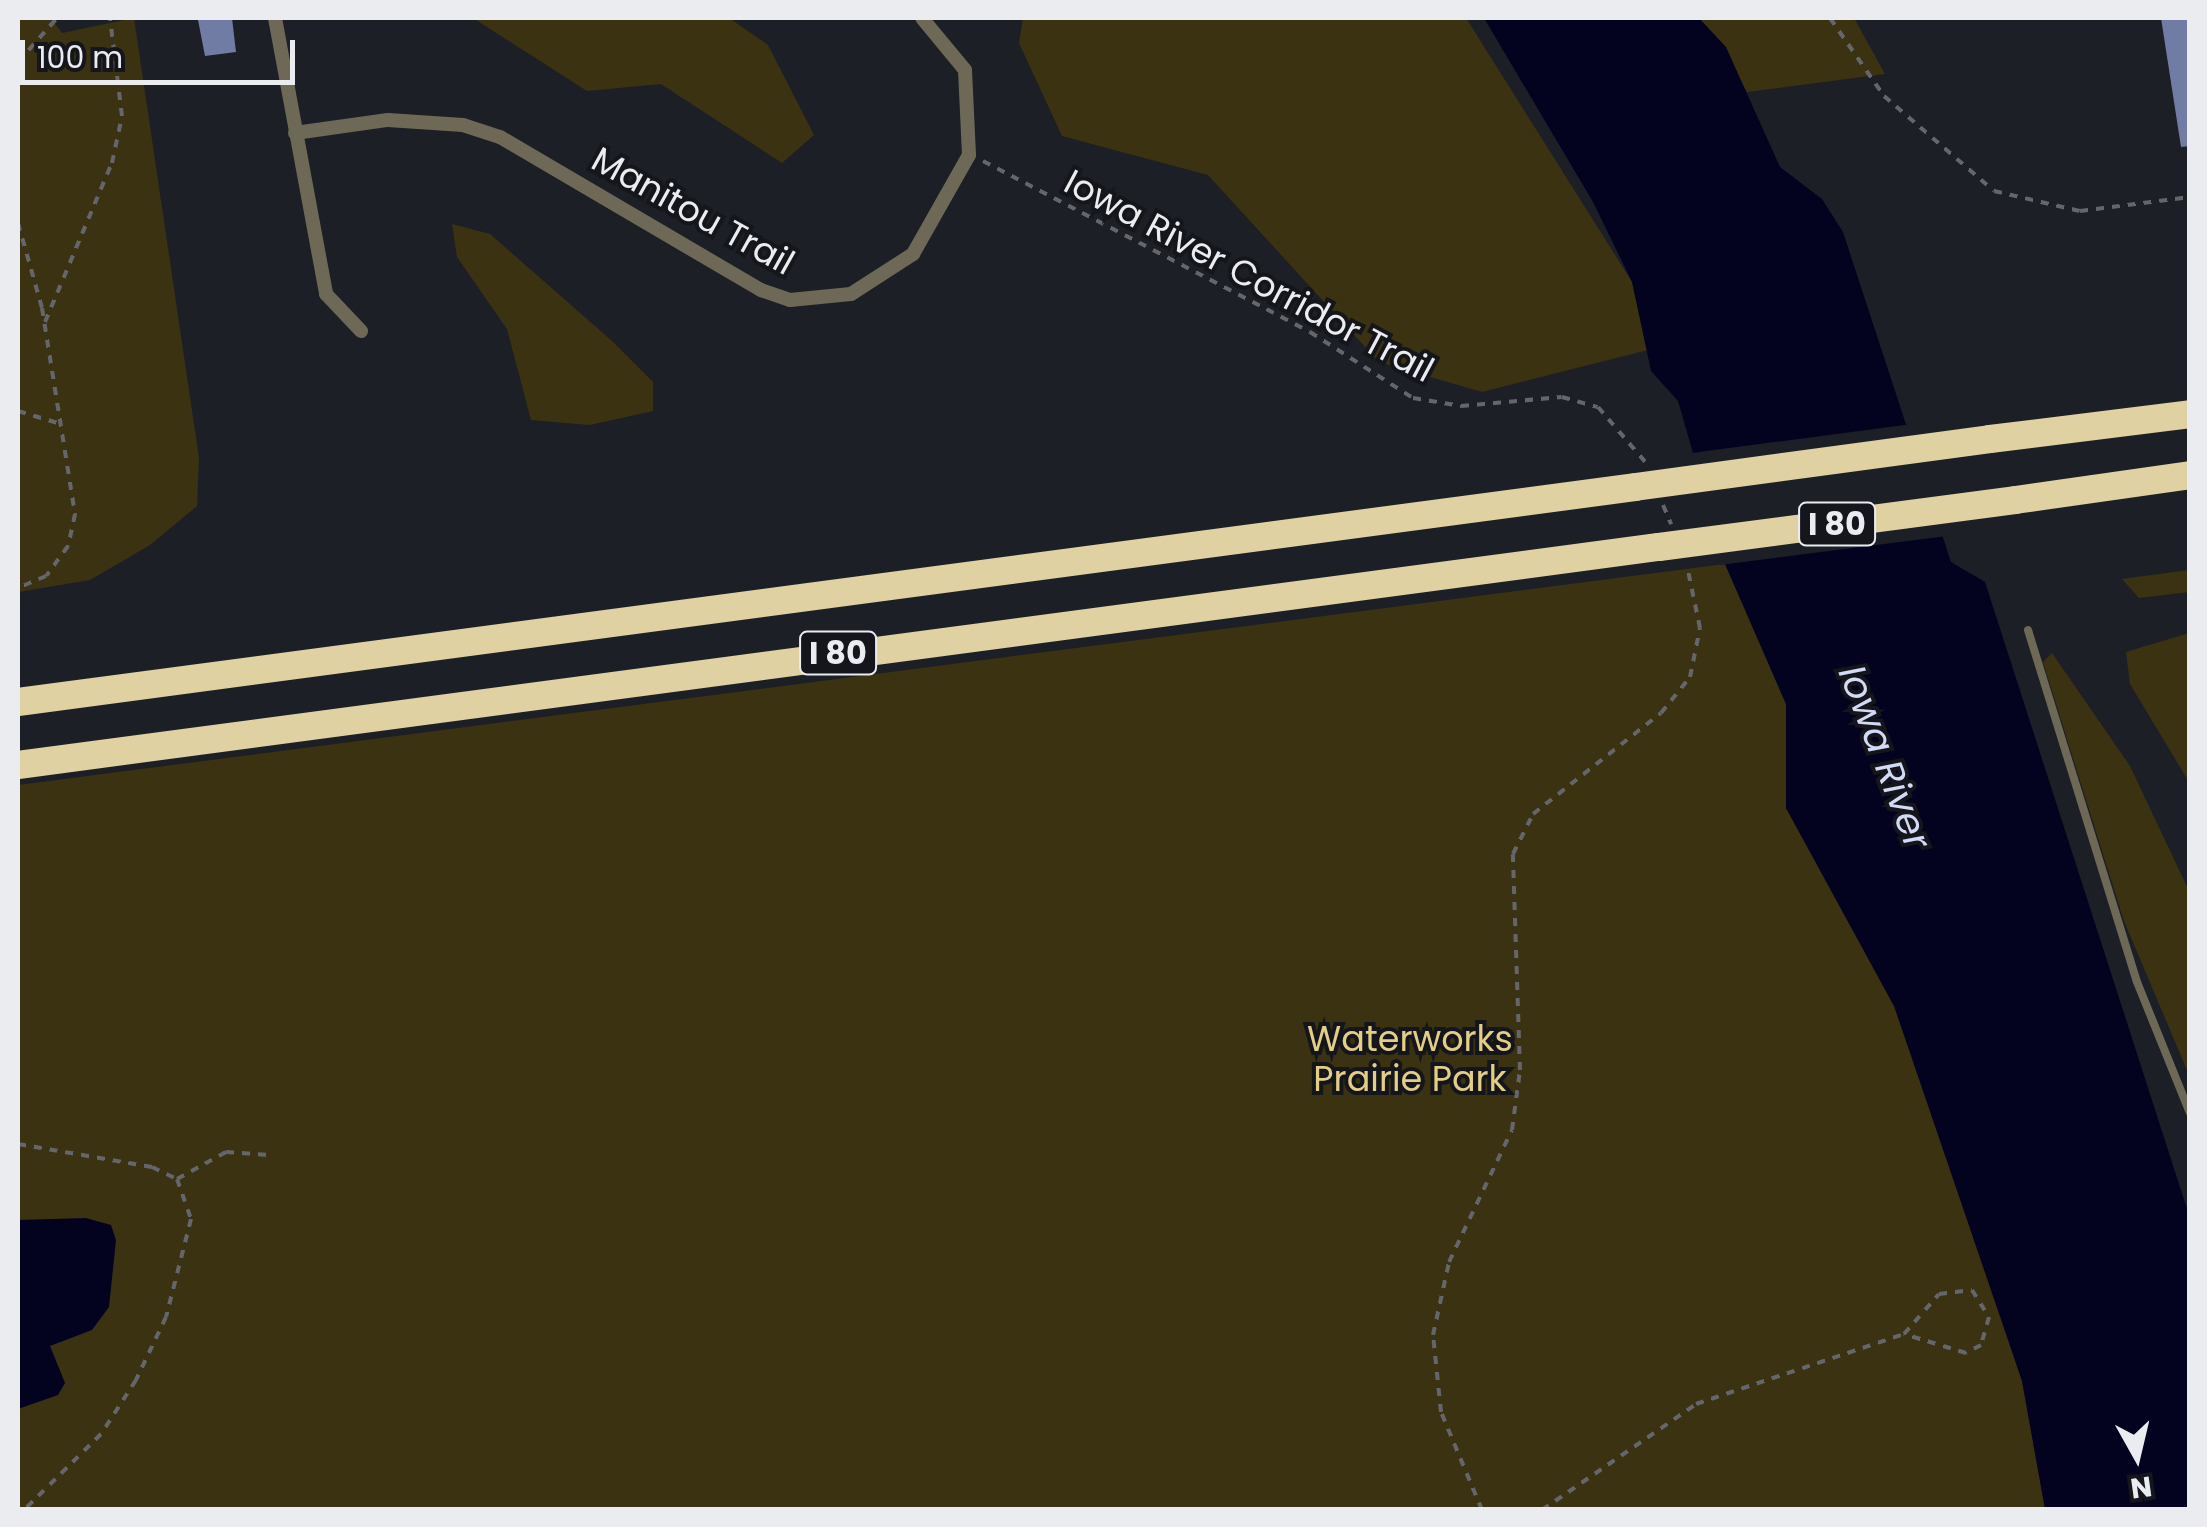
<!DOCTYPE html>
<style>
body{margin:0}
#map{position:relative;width:2207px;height:1527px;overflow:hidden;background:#1d1f26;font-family:Poppins,sans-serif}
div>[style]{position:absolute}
.green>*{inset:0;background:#3b3212}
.water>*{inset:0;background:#030320}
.pier>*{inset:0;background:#1d1f26}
.building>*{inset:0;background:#717ca5}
.path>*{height:4px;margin-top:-2px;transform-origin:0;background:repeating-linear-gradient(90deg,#64666c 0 8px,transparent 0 16px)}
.service>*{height:8px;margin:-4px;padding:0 4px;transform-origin:4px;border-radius:4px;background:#6e6956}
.minor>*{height:14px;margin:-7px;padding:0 7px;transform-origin:7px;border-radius:7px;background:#6e6956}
.motorway>*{height:28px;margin:-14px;padding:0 14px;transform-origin:14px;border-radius:14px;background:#dfd1a1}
.motorway-bridge>*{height:28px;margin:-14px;padding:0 14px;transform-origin:14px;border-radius:14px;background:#dfd1a1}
span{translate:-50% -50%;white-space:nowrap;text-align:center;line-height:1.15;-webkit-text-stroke:8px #14161c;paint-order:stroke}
.shield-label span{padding:2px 8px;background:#14161c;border:2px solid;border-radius:8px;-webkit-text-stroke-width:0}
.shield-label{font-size:32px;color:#eaecf0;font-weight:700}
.street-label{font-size:35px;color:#eaecf0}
.park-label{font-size:35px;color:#e3ce85}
.water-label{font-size:38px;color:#d3daf5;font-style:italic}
.frame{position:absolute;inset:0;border:20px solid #eaecf0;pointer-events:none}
.north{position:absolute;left:2087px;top:1407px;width:100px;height:100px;-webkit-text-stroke:8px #14161c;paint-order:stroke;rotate:172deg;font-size:28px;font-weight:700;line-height:40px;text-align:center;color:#eaecf0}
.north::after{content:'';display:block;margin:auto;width:35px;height:45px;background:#eaecf0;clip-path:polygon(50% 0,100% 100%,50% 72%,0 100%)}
.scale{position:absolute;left:20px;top:40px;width:275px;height:45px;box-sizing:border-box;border:5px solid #eaecf0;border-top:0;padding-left:12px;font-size:30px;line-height:35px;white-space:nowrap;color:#eaecf0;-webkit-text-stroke:8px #14161c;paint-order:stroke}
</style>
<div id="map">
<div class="green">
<i style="clip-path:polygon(18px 18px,51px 18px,62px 33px,134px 18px,199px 458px,197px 506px,150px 545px,90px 580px,18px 592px)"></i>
<i style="clip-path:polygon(473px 18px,729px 18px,768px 45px,814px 135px,782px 163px,661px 84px,587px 91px)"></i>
<i style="clip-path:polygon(1023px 18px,1466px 18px,1632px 282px,1648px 350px,1482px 392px,1379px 362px,1208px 175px,1062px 136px,1019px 43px)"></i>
<i style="clip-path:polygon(1699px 18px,1854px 18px,1885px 74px,1747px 92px)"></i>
<i style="clip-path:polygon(452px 224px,490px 234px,612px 341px,653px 382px,653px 411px,590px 425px,531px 420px,507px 329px,457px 257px)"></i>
<i style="clip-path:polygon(1725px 564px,1786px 704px,1786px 808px,1894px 1006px,1948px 1153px,2022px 1381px,2045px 1509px,18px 1509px,18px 785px)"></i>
<i style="clip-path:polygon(2189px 570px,2189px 592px,2139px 598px,2122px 579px)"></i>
<i style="clip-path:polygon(2189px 633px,2190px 633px,2189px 782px,2130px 684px,2126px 652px)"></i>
<i style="clip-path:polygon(2052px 653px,2130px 766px,2189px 891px,2189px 1075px,2124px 921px,2043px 662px)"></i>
</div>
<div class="water">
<i style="clip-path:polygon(1484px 18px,1699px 18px,1726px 47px,1780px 167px,1822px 199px,1843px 232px,1951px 562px,1985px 582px,2189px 1215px,2189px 1509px,2045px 1509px,2022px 1381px,1894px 1006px,1786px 808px,1786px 704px,1725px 564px,1678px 401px,1651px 371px,1632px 282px,1593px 202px)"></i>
<i style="clip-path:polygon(86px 1218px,111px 1225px,116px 1240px,109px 1307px,92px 1330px,50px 1346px,65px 1383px,58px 1395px,18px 1409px,18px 1220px)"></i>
</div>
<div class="pier">
<i style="clip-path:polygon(1912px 424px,1947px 536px,1720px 565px,1684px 454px)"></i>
</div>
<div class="building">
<i style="clip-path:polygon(232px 18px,236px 52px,205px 56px,198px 20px)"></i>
<i style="clip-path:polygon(2161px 18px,2190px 18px,2190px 146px,2181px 147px)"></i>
</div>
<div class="path">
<i style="left:1830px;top:18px;width:95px;rotate:55.3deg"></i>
<i style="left:1884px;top:96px;width:145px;rotate:40.8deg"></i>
<i style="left:1994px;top:191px;width:88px;rotate:13.1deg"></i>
<i style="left:2080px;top:211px;width:111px;rotate:-7.3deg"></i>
<i style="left:18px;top:62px;width:59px;rotate:-48.4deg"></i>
<i style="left:983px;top:161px;width:369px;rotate:27.6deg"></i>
<i style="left:1310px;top:332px;width:122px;rotate:32.7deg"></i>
<i style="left:1413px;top:398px;width:49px;rotate:9.5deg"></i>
<i style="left:1461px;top:406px;width:101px;rotate:-5.1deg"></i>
<i style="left:1562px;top:397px;width:37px;rotate:16deg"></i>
<i style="left:1598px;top:407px;width:75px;rotate:49.3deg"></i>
<i style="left:18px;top:223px;width:88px;rotate:74.2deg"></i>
<i style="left:42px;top:308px;width:209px;rotate:80.9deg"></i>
<i style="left:75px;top:514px;width:33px;rotate:102deg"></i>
<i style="left:68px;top:546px;width:37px;rotate:126deg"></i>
<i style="left:46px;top:576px;width:30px;rotate:157deg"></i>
<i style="left:45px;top:322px;width:173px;rotate:-67.2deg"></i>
<i style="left:112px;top:163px;width:48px;rotate:-78deg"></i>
<i style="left:122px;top:116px;width:99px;rotate:-97deg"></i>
<i style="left:18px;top:411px;width:45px;rotate:16.8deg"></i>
<i style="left:1663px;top:505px;width:21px;rotate:67deg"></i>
<i style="left:18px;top:1144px;width:136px;rotate:9.7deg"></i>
<i style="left:152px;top:1167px;width:28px;rotate:26deg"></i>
<i style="left:177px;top:1179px;width:42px;rotate:70.7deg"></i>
<i style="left:191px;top:1219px;width:101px;rotate:104.3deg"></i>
<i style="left:166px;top:1317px;width:70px;rotate:115.5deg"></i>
<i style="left:136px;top:1380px;width:64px;rotate:122.9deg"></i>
<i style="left:101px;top:1434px;width:108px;rotate:135.4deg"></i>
<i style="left:177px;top:1179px;width:56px;rotate:-28.9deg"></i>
<i style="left:226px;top:1152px;width:44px;rotate:3.9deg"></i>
<i style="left:1482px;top:1510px;width:106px;rotate:-112.7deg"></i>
<i style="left:1441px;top:1412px;width:77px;rotate:-95.9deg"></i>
<i style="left:1433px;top:1335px;width:75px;rotate:-77.6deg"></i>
<i style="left:1449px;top:1262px;width:146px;rotate:-64.5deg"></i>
<i style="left:1512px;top:1130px;width:61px;rotate:-82.4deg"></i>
<i style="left:1520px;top:1070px;width:216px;rotate:-91.9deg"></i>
<i style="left:1513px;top:854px;width:45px;rotate:-63.4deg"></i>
<i style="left:1533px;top:814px;width:163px;rotate:-38.3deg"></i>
<i style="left:1661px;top:713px;width:46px;rotate:-51.1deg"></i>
<i style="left:1690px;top:677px;width:50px;rotate:-78.5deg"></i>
<i style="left:1700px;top:628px;width:63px;rotate:-101.8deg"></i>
<i style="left:1542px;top:1510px;width:187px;rotate:-34.5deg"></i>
<i style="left:1696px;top:1404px;width:219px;rotate:-18.6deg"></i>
<i style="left:1904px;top:1334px;width:53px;rotate:-48.8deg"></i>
<i style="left:1939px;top:1294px;width:33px;rotate:-7deg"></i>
<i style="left:1972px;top:1290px;width:32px;rotate:58deg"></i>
<i style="left:1989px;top:1317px;width:29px;rotate:106deg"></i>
<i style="left:1981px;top:1345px;width:17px;rotate:152deg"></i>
<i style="left:1966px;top:1353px;width:65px;rotate:-163deg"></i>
</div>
<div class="service">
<i style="left:2028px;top:630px;width:368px;rotate:72.8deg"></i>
<i style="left:2137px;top:982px;width:141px;rotate:68deg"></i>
</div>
<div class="minor">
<i style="left:275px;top:18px;width:281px;rotate:79.5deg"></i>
<i style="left:326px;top:294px;width:51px;rotate:46.6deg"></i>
<i style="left:295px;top:133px;width:94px;rotate:-8deg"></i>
<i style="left:388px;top:120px;width:75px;rotate:3.8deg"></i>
<i style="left:463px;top:125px;width:39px;rotate:18deg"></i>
<i style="left:500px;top:137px;width:303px;rotate:30.4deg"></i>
<i style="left:761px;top:290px;width:31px;rotate:19deg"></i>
<i style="left:790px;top:300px;width:61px;rotate:-5.6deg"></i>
<i style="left:851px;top:294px;width:74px;rotate:-32.8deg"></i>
<i style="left:913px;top:254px;width:114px;rotate:-60.5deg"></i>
<i style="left:969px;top:155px;width:85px;rotate:-92.7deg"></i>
<i style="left:965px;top:70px;width:67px;rotate:-129.6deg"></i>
</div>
<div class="motorway">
<i style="left:1990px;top:439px;width:202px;rotate:-7.1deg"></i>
<i style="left:2015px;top:500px;width:177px;rotate:-8.1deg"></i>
<i style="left:18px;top:702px;width:1631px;rotate:-7.57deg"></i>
<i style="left:18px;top:765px;width:1655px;rotate:-7.57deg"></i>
</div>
<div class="motorway-bridge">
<i style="left:1635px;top:487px;width:358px;rotate:-7.7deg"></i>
<i style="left:1659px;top:547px;width:359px;rotate:-7.5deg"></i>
</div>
<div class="shield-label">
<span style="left:1837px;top:524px">I 80</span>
<span style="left:838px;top:653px">I 80</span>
</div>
<div class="street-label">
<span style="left:693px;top:211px;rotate:29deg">Manitou Trail</span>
<span style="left:1249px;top:276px;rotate:28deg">Iowa River Corridor Trail</span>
</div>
<div class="park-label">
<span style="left:1410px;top:1059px">Waterworks<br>Prairie Park</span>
</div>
<div class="water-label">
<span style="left:1885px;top:757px;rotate:69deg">Iowa River</span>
</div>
<div class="frame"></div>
<div class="north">N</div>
<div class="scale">100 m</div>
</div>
